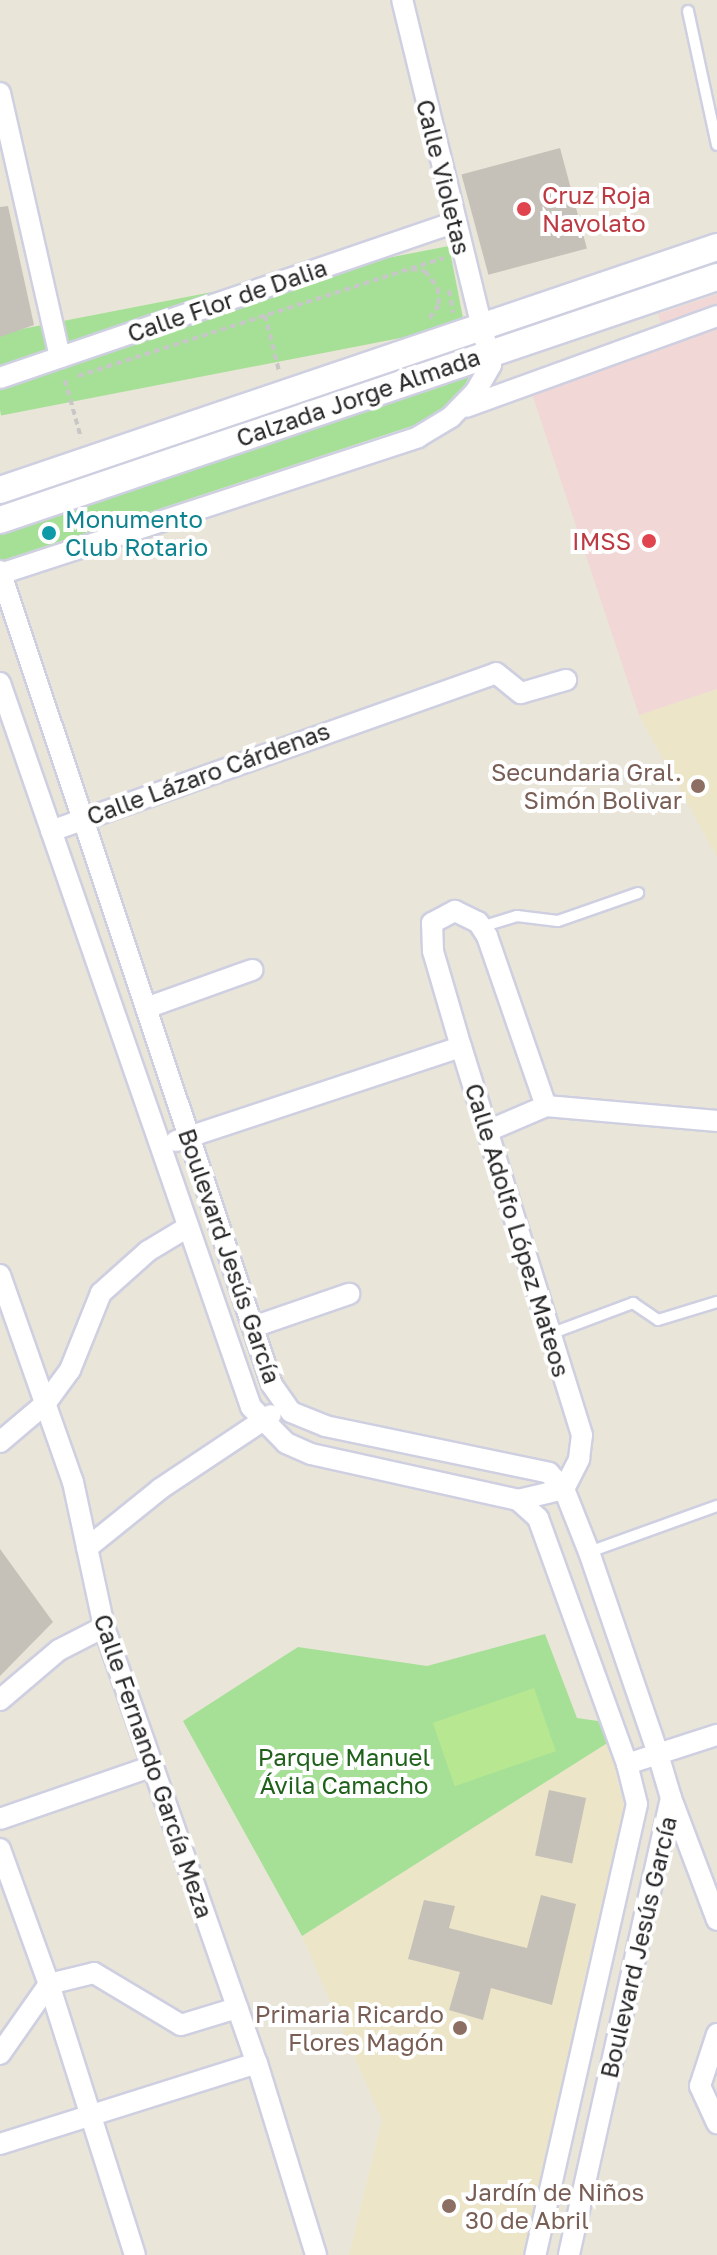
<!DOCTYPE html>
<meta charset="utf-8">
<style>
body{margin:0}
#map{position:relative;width:717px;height:2255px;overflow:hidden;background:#eae5d9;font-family:"Golos Text",sans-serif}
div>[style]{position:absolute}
.education>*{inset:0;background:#ece5c8}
.medical>*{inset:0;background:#f1d8d6}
.green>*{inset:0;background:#a5e096;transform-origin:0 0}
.pitch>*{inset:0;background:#b7e791;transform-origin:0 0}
.building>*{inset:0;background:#c5c1b9;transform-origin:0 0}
.path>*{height:4px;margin-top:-2px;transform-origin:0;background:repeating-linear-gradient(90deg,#c7c7c7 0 6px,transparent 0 10px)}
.roads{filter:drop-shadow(2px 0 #cecfe0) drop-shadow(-2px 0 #cecfe0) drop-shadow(0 2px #cecfe0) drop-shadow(0 -2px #cecfe0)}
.service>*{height:10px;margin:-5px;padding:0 5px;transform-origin:5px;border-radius:5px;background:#fff}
.minor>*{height:20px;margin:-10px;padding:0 10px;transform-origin:10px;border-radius:10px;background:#fff}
.tertiary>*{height:26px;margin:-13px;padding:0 13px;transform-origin:13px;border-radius:13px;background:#fff}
.dots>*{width:22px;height:22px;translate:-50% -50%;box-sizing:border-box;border:4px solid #fff;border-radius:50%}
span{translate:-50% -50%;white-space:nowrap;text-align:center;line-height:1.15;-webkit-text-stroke:8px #fff;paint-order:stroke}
.street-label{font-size:24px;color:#272727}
.health-label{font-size:24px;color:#be3a42}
.left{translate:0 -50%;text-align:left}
.right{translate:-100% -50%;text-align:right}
.culture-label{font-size:24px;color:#0d838f}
.education-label{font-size:24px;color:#785e54}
.park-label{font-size:24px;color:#20611b}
</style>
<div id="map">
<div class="education">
<i style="clip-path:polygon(717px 689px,717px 857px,639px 715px)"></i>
<i style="clip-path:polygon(609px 1742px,625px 1812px,525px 2255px,349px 2255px,382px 2120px,302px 1936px)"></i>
</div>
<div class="medical">
<i style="clip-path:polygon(717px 294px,717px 689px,639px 715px,532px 394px,668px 346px,658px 314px)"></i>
</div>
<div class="green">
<i style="left:449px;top:246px;width:81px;height:472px;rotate:79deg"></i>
<i style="clip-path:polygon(467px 366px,469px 377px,458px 398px,418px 424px,0 561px,0 529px)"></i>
<i style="clip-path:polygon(545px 1634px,577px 1718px,598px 1721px,609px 1742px,302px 1936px,183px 1721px,298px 1647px,427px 1666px)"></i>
</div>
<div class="pitch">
<i style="left:534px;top:1688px;width:67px;height:107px;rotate:71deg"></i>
</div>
<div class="building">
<i style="left:560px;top:148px;width:104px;height:102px;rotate:75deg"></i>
<i style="clip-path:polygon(8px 206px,34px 325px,0 337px,0 207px)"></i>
<i style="clip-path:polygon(0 1549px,53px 1622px,0 1676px)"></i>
<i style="left:549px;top:1790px;width:38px;height:67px;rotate:12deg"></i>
<i style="clip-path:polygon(541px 1895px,576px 1904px,552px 2005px,491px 1988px,483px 2020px,449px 2010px,460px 1972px,408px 1959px,424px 1900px,455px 1906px,449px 1928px,527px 1948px)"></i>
</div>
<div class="path">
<i style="left:411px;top:269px;width:14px;rotate:8deg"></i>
<i style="left:425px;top:271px;width:21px;rotate:53deg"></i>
<i style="left:438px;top:288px;width:17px;rotate:87deg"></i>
<i style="left:439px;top:305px;width:17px;rotate:126deg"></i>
<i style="left:449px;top:290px;width:23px;rotate:80deg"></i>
<i style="left:265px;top:315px;width:58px;rotate:76deg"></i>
<i style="left:78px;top:376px;width:384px;rotate:-17.9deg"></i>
<i style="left:65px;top:380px;width:60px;rotate:74.6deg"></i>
</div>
<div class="roads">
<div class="service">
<i style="left:688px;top:11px;width:137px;rotate:77.8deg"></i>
<i style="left:481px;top:927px;width:38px;rotate:-17deg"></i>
<i style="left:517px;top:916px;width:41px;rotate:7deg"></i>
<i style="left:558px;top:921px;width:85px;rotate:-19.3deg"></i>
<i style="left:550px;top:1334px;width:89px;rotate:-20.5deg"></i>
<i style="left:633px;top:1303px;width:30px;rotate:34deg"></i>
<i style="left:658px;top:1320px;width:62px;rotate:-17deg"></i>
<i style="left:589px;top:1552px;width:136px;rotate:-19.8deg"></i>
</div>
<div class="minor">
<i style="left:0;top:93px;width:271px;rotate:77.2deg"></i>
<i style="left:0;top:378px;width:480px;rotate:-18.9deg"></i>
<i style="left:466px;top:407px;width:267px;rotate:-19.9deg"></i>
<i style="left:0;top:571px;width:858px;rotate:71.52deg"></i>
<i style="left:272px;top:1385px;width:33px;rotate:55deg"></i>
<i style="left:291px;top:1412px;width:37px;rotate:22deg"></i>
<i style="left:325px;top:1426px;width:229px;rotate:11.8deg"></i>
<i style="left:549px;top:1473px;width:22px;rotate:47deg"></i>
<i style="left:564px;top:1489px;width:68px;rotate:68.4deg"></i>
<i style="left:589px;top:1552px;width:213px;rotate:71.1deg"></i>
<i style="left:658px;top:1754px;width:46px;rotate:73.5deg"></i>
<i style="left:671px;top:1798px;width:468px;rotate:102.6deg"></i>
<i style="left:0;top:574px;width:440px;rotate:-18.1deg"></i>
<i style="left:418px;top:437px;width:39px;rotate:-31deg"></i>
<i style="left:451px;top:417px;width:36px;rotate:-46deg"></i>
<i style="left:476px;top:391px;width:30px;rotate:-60deg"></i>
<i style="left:491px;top:365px;width:13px;rotate:-103deg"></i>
<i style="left:488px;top:352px;width:362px;rotate:-103.7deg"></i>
<i style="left:0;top:683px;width:766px;rotate:70.88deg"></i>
<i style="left:251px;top:1407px;width:50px;rotate:45.8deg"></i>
<i style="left:286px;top:1443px;width:27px;rotate:24deg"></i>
<i style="left:311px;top:1454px;width:212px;rotate:12.5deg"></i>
<i style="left:518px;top:1500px;width:27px;rotate:42deg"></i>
<i style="left:538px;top:1518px;width:262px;rotate:70.1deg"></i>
<i style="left:627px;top:1764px;width:41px;rotate:76deg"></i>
<i style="left:637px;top:1804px;width:462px;rotate:102.7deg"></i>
<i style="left:51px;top:831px;width:472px;rotate:-19.5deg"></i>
<i style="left:496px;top:673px;width:32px;rotate:39deg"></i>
<i style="left:521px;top:693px;width:47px;rotate:-16.1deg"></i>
<i style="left:146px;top:1008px;width:113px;rotate:-19.7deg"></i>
<i style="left:490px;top:1130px;width:61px;rotate:-23.2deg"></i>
<i style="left:546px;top:1106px;width:172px;rotate:5deg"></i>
<i style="left:176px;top:1141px;width:300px;rotate:-18.3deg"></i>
<i style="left:0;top:1275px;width:219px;rotate:70.6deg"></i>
<i style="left:73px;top:1482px;width:148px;rotate:77.9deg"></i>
<i style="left:104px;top:1627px;width:462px;rotate:70.7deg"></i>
<i style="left:257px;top:2063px;width:201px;rotate:72.9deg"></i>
<i style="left:253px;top:1327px;width:102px;rotate:-19deg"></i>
<i style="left:0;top:1442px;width:59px;rotate:-40.2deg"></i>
<i style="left:45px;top:1404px;width:42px;rotate:-53.7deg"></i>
<i style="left:70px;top:1370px;width:83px;rotate:-68.1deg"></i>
<i style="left:101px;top:1293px;width:63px;rotate:-41.8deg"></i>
<i style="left:148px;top:1251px;width:47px;rotate:-31deg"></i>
<i style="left:518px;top:1500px;width:47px;rotate:-13.4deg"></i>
<i style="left:564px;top:1489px;width:34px;rotate:-63deg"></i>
<i style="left:579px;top:1459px;width:24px;rotate:-83deg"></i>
<i style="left:582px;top:1435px;width:406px;rotate:-107.3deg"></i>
<i style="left:461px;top:1047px;width:100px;rotate:-106.3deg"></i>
<i style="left:433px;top:951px;width:28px;rotate:-92deg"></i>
<i style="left:432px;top:923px;width:26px;rotate:-28deg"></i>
<i style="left:455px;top:911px;width:25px;rotate:26deg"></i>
<i style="left:478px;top:922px;width:17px;rotate:57deg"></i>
<i style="left:487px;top:936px;width:180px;rotate:70.9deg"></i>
<i style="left:87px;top:1548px;width:94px;rotate:-38.9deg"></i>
<i style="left:160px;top:1489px;width:133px;rotate:-33.7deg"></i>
<i style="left:0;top:1700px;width:77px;rotate:-40.3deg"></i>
<i style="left:59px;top:1650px;width:51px;rotate:-27.1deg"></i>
<i style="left:627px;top:1764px;width:95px;rotate:-17.9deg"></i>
<i style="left:671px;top:1798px;width:130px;rotate:69.3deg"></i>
<i style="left:0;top:1819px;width:162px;rotate:-19.1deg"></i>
<i style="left:0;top:1849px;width:144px;rotate:70.1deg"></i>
<i style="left:49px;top:1984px;width:284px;rotate:72.4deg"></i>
<i style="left:717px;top:2034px;width:55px;rotate:108.1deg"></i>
<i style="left:700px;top:2086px;width:41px;rotate:65.3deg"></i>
<i style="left:0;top:2054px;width:85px;rotate:-55deg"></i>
<i style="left:49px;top:1984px;width:46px;rotate:-13.7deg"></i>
<i style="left:94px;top:1973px;width:101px;rotate:30.9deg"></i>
<i style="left:181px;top:2025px;width:59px;rotate:-16.9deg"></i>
<i style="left:0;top:2144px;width:269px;rotate:-17.5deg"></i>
</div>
<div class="tertiary">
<i style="left:0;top:490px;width:757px;rotate:-18.72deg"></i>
<i style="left:0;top:520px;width:757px;rotate:-18.72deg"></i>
</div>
</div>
<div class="dots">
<i style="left:524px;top:209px;background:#e0444e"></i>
<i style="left:49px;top:533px;background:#0f9aa8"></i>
<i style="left:649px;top:541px;background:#e0444e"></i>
<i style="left:698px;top:786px;background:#8d6e63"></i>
<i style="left:460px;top:2028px;background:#8d6e63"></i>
<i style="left:449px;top:2206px;background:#8d6e63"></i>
</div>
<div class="street-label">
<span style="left:444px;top:177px;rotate:76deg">Calle Violetas</span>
<span style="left:227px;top:300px;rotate:-19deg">Calle Flor de Dalia</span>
<span style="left:358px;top:397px;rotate:-19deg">Calzada Jorge Almada</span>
<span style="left:208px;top:773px;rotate:-20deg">Calle Lázaro Cárdenas</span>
<span style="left:518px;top:1230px;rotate:73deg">Calle Adolfo López Mateos</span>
<span style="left:230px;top:1256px;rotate:71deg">Boulevard Jesús García</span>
<span style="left:154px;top:1766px;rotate:71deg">Calle Fernando García Meza</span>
<span style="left:638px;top:1947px;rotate:-77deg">Boulevard Jesús García</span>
</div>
<div class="health-label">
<span class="left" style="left:542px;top:209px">Cruz Roja<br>Navolato</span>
<span class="right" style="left:631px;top:541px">IMSS</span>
</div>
<div class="culture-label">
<span class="left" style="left:65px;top:533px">Monumento<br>Club Rotario</span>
</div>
<div class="education-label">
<span class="right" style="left:682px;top:786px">Secundaria Gral.<br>Simón Bolivar</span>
<span class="right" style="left:444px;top:2028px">Primaria Ricardo<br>Flores Magón</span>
<span class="left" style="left:465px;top:2206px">Jardín de Niños<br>30 de Abril</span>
</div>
<div class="park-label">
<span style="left:344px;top:1771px">Parque Manuel<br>Ávila Camacho</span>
</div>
</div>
